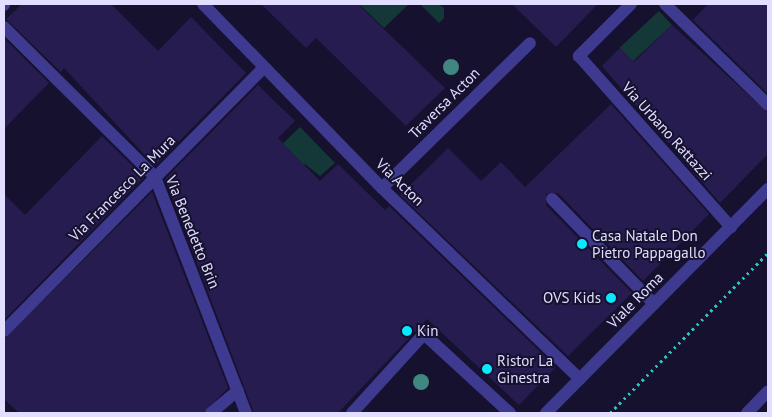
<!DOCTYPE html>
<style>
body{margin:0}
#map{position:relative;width:772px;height:417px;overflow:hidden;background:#16112e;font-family:"PT Sans",sans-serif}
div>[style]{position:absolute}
.green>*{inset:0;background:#133837;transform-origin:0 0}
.building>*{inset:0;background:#261c50}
.path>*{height:3px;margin-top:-1.5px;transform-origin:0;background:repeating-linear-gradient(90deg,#2bc5bb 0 2.5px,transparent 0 6.5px)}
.minor>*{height:12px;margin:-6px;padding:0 6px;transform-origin:6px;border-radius:6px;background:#3d3a8f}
.trees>*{width:16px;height:16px;margin:-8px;border-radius:50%;background:#408681}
.dots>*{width:14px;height:14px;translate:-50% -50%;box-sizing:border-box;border:2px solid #16112e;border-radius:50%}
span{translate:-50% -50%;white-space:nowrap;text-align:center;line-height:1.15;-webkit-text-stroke:4px #16112e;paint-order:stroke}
.street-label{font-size:15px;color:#e1deff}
.poi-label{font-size:15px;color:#e1deff}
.left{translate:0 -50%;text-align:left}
.right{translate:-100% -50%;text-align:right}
.frame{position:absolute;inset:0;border:5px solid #e1deff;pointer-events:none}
</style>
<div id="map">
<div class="green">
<i style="clip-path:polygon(359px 4px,409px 4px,384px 28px)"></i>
<i style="clip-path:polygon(420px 4px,438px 4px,444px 8px,444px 18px,439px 23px)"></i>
<i style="left:659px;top:11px;width:19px;height:54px;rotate:47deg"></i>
<i style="clip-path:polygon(300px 127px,335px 163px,320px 176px,305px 164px,278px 190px,245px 180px)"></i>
</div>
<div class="building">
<i style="clip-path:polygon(22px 4px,111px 4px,158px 51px,191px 17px,246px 73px,155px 166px,64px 68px,61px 72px,6px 19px)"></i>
<i style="clip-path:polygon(261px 4px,358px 4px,445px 88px,406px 126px,316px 38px,306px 48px)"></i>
<i style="clip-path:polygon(512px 4px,598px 4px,556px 47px)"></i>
<i style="clip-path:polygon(708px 4px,768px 4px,768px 94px,693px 20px)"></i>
<i style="clip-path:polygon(672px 25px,768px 113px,768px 154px,720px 203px,602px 66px,620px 48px,634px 62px)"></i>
<i style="clip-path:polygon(4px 38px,49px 83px,4px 129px)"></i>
<i style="clip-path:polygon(258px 85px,295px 121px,278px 138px,320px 181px,338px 164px,385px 210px,389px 206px,556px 367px,519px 405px,427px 319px,338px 413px,254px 413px,165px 179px)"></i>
<i style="clip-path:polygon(611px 104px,709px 214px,643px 281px,558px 193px,546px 194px,546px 205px,632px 293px,568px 356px,400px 195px,448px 148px,481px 181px,501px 162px,525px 187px)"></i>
<i style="clip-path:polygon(102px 136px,144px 177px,4px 320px,4px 194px,25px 215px)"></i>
<i style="clip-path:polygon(152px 192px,228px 388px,203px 413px,19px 413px,4px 399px,4px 339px)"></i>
</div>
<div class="path">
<i style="left:610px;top:413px;width:225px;rotate:-45.4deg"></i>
</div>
<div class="minor">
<i style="left:203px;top:4px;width:257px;rotate:45.8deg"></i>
<i style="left:382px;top:188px;width:275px;rotate:44deg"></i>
<i style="left:631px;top:4px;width:74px;rotate:135deg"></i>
<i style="left:579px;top:56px;width:229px;rotate:48.4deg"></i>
<i style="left:665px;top:4px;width:144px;rotate:44.4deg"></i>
<i style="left:4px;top:5px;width:1px;rotate:-90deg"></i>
<i style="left:4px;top:27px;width:213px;rotate:44.8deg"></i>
<i style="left:155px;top:177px;width:253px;rotate:68.9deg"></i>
<i style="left:382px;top:188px;width:207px;rotate:-44.4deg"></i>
<i style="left:552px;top:199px;width:146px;rotate:45.8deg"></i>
<i style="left:4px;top:331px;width:369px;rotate:-45.4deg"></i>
<i style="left:211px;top:413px;width:35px;rotate:-40deg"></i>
<i style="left:352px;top:413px;width:107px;rotate:-47.7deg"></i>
<i style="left:424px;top:334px;width:117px;rotate:42.6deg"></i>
<i style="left:546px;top:413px;width:315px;rotate:-45.3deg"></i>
<i style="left:747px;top:413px;width:30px;rotate:-46deg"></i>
</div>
<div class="trees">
<i style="left:451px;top:67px"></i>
<i style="left:421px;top:382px"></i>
</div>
<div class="dots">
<i style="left:582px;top:244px;background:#0ae8ff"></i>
<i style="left:611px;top:298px;background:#0ae8ff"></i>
<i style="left:407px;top:331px;background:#0ae8ff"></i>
<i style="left:487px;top:369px;background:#0ae8ff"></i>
</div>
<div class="street-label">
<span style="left:444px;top:103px;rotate:-45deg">Traversa Acton</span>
<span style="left:667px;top:131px;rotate:48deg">Via Urbano Rattazzi</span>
<span style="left:400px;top:182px;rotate:44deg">Via Acton</span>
<span style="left:122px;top:188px;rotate:-45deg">Via Francesco La Mura</span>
<span style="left:193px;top:232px;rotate:68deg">Via Benedetto Brin</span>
<span style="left:635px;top:300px;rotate:-45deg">Viale Roma</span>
</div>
<div class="poi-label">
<span class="left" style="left:592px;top:244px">Casa Natale Don<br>Pietro Pappagallo</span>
<span class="right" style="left:601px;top:298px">OVS Kids</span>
<span class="left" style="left:417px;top:331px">Kin</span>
<span class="left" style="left:497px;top:369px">Ristor La<br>Ginestra</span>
</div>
<div class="frame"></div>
</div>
